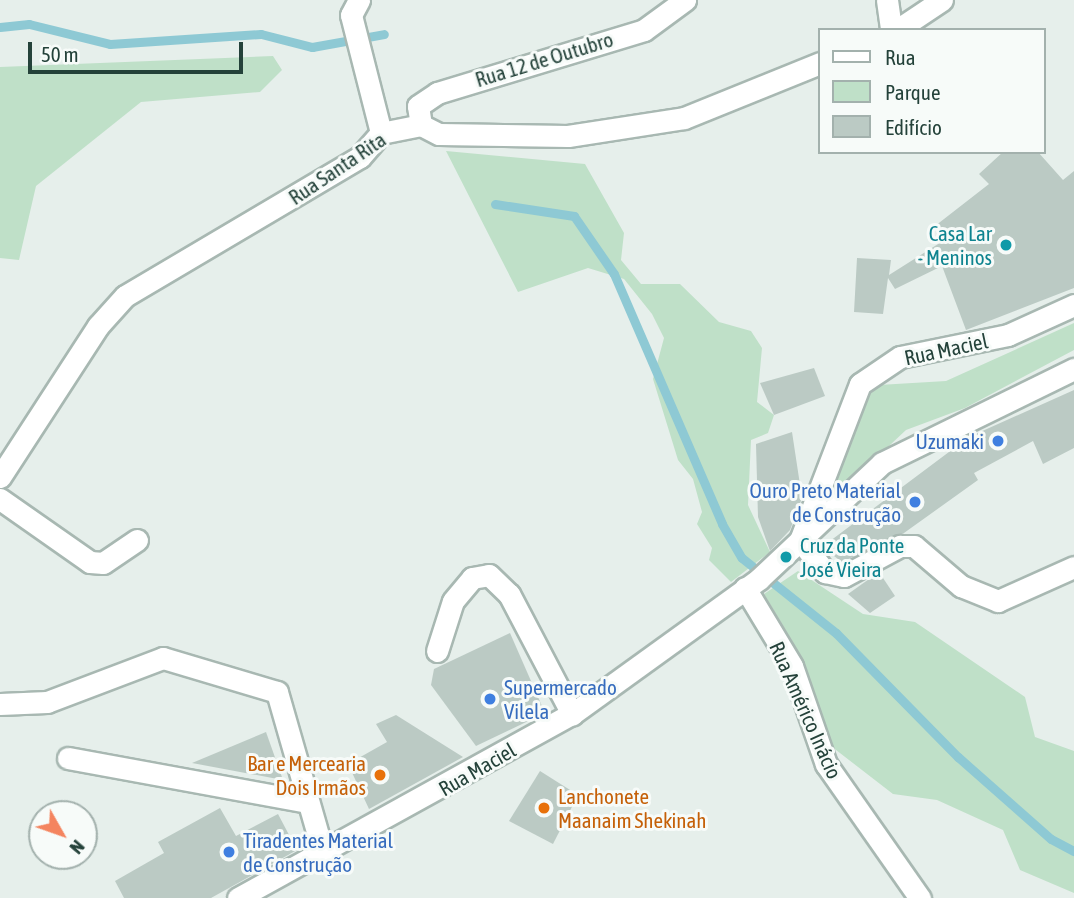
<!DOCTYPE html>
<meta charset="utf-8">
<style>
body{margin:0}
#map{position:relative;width:1074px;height:898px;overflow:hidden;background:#e6efeb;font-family:"Asap Condensed",sans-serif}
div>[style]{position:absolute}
.green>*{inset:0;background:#bfe0c8}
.stream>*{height:9px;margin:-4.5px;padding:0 4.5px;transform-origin:4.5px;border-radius:4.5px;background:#8ec9d4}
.building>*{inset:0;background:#bbcac4}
.roads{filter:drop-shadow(2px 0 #a8b8b2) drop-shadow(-2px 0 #a8b8b2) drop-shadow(0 2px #a8b8b2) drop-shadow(0 -2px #a8b8b2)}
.minor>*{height:21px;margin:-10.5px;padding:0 10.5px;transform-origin:10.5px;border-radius:10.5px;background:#fff}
.secondary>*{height:21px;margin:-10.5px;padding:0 10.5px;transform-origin:10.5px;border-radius:10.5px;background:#fff}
.dots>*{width:19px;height:19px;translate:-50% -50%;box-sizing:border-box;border:4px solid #f7fbf9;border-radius:50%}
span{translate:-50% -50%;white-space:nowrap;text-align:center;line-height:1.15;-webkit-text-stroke:6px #f7fbf9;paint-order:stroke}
.street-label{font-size:21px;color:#24423a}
.culture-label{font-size:21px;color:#0d838f}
.right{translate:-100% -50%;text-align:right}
.left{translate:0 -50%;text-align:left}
.shop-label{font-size:21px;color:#366cbe}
.food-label{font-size:21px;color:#c56008}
.legend{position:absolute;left:818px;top:28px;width:228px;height:126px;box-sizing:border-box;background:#f7fbf9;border:2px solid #a3b1ad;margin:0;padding:9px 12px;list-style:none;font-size:21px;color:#24423a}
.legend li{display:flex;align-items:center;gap:14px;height:35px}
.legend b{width:35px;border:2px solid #a3b1ad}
.north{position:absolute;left:28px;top:800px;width:70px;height:70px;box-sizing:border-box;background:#f7fbf9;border:2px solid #a3b1ad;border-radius:50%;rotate:130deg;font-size:19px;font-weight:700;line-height:28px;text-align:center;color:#24423a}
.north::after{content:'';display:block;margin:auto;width:24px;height:32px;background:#f4845f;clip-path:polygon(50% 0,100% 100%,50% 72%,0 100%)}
.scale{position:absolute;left:28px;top:42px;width:215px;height:32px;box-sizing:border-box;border:4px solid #24423a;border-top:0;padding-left:9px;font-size:21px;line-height:24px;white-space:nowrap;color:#24423a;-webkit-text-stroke:5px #f7fbf9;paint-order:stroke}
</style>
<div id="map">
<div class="green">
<i style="clip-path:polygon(273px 56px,282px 70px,260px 92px,141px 102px,36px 186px,19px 260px,0 258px,0 67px)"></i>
<i style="clip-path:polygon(446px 151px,585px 164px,624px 233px,621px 260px,641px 284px,680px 284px,719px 322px,751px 331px,762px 348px,757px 402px,774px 415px,768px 433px,751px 440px,748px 505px,770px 552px,731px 582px,709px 560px,712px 548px,697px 524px,702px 512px,693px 479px,678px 460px,653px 379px,664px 338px,652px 314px,624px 279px,588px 268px,518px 292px)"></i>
<i style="clip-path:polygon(1074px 323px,1074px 350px,965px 408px,906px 430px,807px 523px,848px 416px,879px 385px,946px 381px)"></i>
<i style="clip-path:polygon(798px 571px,863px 614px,915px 622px,1025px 697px,1035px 737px,1074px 751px,1074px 893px,1020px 870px,1003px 830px,937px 800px,893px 794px,827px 743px,792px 641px,764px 594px)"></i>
</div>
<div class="stream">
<i style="left:0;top:27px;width:29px;rotate:-6deg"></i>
<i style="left:29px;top:24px;width:83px;rotate:13.9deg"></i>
<i style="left:110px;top:44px;width:151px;rotate:-3.8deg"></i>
<i style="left:261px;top:34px;width:53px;rotate:14.3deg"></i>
<i style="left:312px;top:47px;width:73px;rotate:-10.2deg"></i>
<i style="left:495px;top:204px;width:80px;rotate:8.6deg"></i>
<i style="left:574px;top:216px;width:70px;rotate:55.4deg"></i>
<i style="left:614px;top:274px;width:272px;rotate:66.6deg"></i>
<i style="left:722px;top:524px;width:39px;rotate:60deg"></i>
<i style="left:742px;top:558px;width:120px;rotate:38.6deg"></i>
<i style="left:836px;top:633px;width:174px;rotate:45.5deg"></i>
<i style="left:958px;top:757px;width:124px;rotate:41.4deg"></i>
<i style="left:1051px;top:839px;width:26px;rotate:28deg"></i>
</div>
<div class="building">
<i style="clip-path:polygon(1003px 152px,1038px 152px,1063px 180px,1074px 171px,1074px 288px,966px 330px,942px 266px,895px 289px,888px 278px,883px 314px,854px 312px,857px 258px,891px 260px,889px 275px,946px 239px,935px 226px,989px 184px,979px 174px)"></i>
<i style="clip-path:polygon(814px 368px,825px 396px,774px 415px,760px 383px)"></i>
<i style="clip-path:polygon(1074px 390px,1074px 448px,1043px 464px,1033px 441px,974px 473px,978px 480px,904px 533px,842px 562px,822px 547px,969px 437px)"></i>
<i style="clip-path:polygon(792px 432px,802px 498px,790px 530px,770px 551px,758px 517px,756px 444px)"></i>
<i style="clip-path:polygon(879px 572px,895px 596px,870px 613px,848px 594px)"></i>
<i style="clip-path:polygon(510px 633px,545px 713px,476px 746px,431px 685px,434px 669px)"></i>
<i style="clip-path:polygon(396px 715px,463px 757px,369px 809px,348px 764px,387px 742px,376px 724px)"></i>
<i style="clip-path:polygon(266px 732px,283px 780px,192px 763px)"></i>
<i style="clip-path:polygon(540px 771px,578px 795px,553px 844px,509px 821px)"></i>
<i style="clip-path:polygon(220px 808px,236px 836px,278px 814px,297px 850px,211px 898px,124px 898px,115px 881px,164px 853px,158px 842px)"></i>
</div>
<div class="roads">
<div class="minor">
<i style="left:359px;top:0;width:17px;rotate:118deg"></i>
<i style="left:351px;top:15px;width:122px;rotate:75.7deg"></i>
<i style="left:887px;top:0;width:30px;rotate:82deg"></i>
<i style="left:897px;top:30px;width:54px;rotate:-33.7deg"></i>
<i style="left:421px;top:125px;width:19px;rotate:-99deg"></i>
<i style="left:418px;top:106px;width:23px;rotate:-34deg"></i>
<i style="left:437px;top:93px;width:216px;rotate:-16.9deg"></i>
<i style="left:644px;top:30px;width:51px;rotate:-36.2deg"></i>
<i style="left:1074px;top:305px;width:72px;rotate:155.6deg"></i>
<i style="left:1008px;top:335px;width:110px;rotate:168.5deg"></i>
<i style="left:900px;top:357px;width:48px;rotate:146deg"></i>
<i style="left:860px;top:384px;width:167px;rotate:111deg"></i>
<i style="left:800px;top:540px;width:41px;rotate:52deg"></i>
<i style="left:825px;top:572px;width:19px;rotate:12deg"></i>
<i style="left:844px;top:576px;width:64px;rotate:-28.2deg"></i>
<i style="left:900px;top:546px;width:14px"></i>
<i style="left:914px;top:546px;width:62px;rotate:40.4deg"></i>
<i style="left:961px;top:586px;width:40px;rotate:22deg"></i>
<i style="left:998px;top:601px;width:83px;rotate:-24.1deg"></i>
<i style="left:0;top:477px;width:180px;rotate:-57deg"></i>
<i style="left:98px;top:326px;width:40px;rotate:-48deg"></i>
<i style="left:125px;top:296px;width:273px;rotate:-30.6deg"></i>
<i style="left:360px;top:157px;width:32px;rotate:-49deg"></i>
<i style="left:381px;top:133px;width:41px;rotate:-11.3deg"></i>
<i style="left:421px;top:125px;width:20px;rotate:27deg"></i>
<i style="left:439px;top:134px;width:129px;rotate:0.9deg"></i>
<i style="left:568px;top:136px;width:117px;rotate:-8.8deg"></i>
<i style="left:684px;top:118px;width:147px;rotate:-22deg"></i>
<i style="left:0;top:499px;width:110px;rotate:35deg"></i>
<i style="left:90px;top:562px;width:13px;rotate:4deg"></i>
<i style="left:103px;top:563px;width:41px;rotate:-34.1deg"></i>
<i style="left:745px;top:588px;width:91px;rotate:58.9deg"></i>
<i style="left:792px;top:666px;width:104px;rotate:70.9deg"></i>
<i style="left:826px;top:764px;width:164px;rotate:55deg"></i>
<i style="left:437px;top:651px;width:52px;rotate:-72.3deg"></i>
<i style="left:453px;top:601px;width:30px;rotate:-50deg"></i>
<i style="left:472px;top:578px;width:17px;rotate:-10deg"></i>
<i style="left:489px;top:575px;width:28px;rotate:44deg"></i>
<i style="left:509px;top:594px;width:136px;rotate:62.3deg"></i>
<i style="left:0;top:704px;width:47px;rotate:-2.4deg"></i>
<i style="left:47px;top:702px;width:124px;rotate:-20.8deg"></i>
<i style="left:163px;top:658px;width:119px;rotate:16.6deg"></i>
<i style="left:277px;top:692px;width:166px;rotate:74deg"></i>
<i style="left:68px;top:758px;width:244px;rotate:10.4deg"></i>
</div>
<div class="secondary">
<i style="left:238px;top:898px;width:381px;rotate:-28.9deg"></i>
<i style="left:572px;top:714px;width:231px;rotate:-35.8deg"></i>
<i style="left:759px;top:579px;width:169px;rotate:-43.3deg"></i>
<i style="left:882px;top:463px;width:214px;rotate:-26.1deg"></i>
</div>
</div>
<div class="dots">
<i style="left:1006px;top:245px;background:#0f9aa8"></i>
<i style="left:998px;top:441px;background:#3f7fe0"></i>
<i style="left:915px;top:502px;background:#3f7fe0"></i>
<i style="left:786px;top:557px;background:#0f9aa8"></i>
<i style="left:490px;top:699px;background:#3f7fe0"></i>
<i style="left:380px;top:775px;background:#e8710a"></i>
<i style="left:544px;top:808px;background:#e8710a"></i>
<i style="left:229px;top:852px;background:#3f7fe0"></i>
</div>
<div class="street-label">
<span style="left:544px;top:59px;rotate:-17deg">Rua 12 de Outubro</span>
<span style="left:337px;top:168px;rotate:-34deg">Rua Santa Rita</span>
<span style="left:946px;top:349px;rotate:-12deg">Rua Maciel</span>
<span style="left:806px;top:710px;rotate:66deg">Rua Américo Inácio</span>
<span style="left:477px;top:769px;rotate:-30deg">Rua Maciel</span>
</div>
<div class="culture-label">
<span class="right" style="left:992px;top:245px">Casa Lar<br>- Meninos</span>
<span class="left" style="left:800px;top:557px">Cruz da Ponte<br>José Vieira</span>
</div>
<div class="shop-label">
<span class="right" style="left:984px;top:441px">Uzumaki</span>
<span class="right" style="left:901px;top:502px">Ouro Preto Material<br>de Construção</span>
<span class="left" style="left:504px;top:699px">Supermercado<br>Vilela</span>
<span class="left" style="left:243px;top:852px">Tiradentes Material<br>de Construção</span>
</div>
<div class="food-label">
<span class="right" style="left:366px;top:775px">Bar e Mercearia<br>Dois Irmãos</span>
<span class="left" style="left:558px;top:808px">Lanchonete<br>Maanaim Shekinah</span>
</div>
<ul class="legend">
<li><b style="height:9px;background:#fff"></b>Rua</li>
<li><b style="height:19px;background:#bfe0c8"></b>Parque</li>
<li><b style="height:19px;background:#bbcac4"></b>Edifício</li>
</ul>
<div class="north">N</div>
<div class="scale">50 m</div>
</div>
